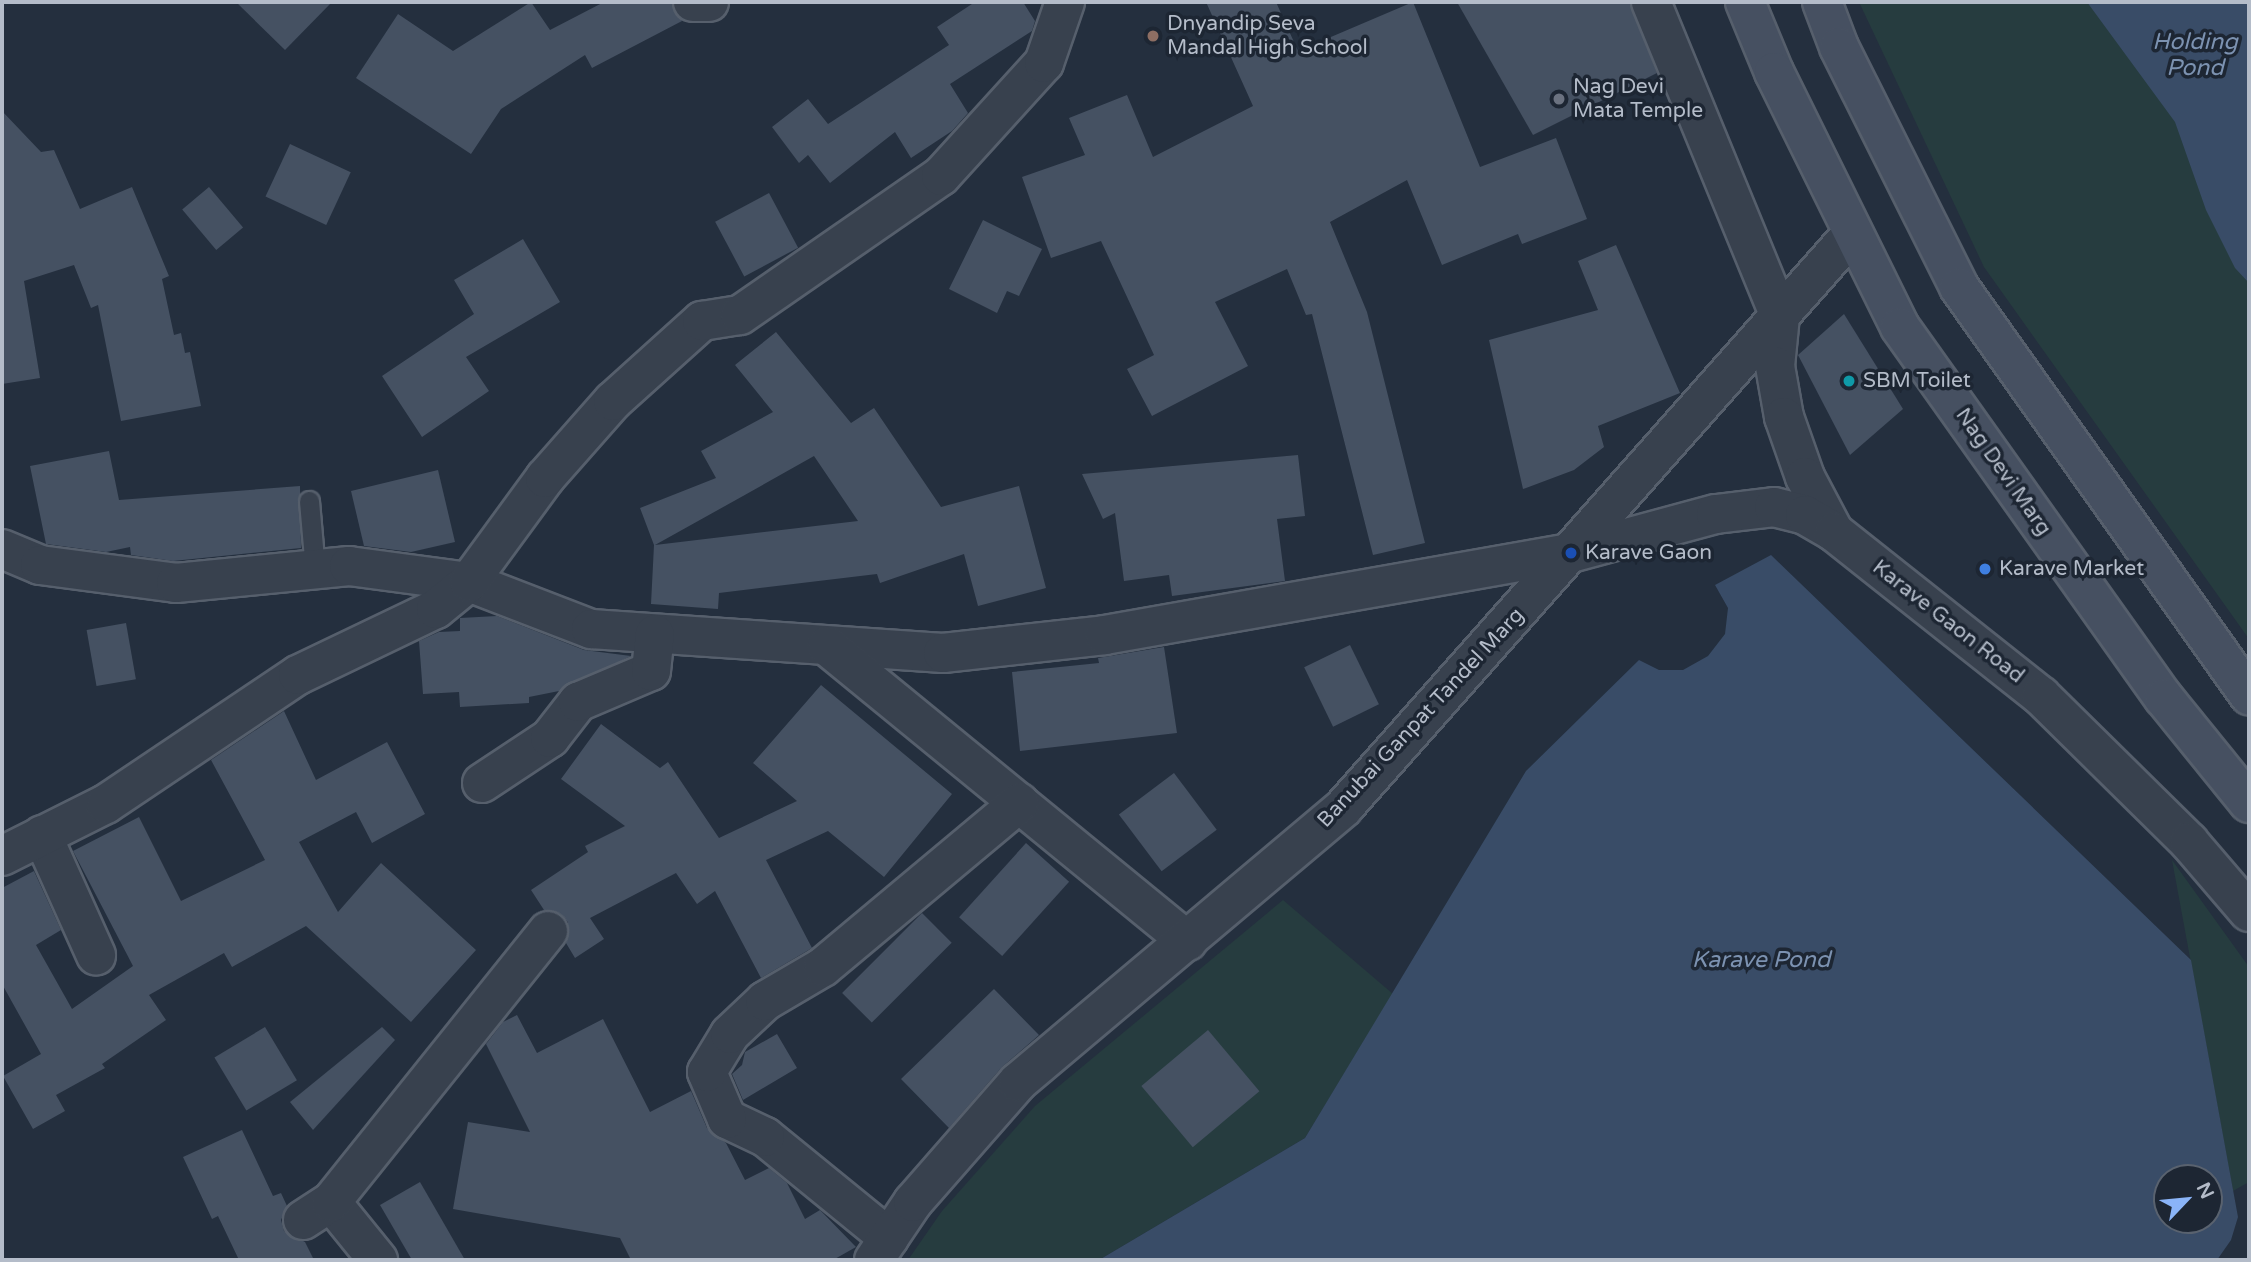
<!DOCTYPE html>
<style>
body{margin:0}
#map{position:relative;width:2251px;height:1262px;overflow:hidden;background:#242f3e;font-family:"Varela Round",sans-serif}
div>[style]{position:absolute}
.green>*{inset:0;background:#263c3f}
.water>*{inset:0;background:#394c67}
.building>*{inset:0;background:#455162;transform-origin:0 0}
.roads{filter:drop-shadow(2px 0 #565f6c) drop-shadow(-2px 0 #565f6c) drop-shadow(0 2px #565f6c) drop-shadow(0 -2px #565f6c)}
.service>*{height:19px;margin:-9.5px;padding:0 9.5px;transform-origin:9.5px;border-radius:9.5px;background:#38414e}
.minor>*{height:38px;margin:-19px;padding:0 19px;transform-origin:19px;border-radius:19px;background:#38414e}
.secondary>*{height:38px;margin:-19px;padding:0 19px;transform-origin:19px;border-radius:19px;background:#465061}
.dots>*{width:19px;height:19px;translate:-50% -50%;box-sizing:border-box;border:4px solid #1d2633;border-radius:50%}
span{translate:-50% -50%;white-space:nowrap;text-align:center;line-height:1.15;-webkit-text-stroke:7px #1d2633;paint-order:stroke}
.poi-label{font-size:21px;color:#b4bcc9}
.left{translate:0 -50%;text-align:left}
.street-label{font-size:21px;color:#b4bcc9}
.water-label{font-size:23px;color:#7c92b1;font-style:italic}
.frame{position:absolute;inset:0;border:4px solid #b4bcc9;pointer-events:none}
.north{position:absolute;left:2153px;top:1164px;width:70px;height:70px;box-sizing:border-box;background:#1d2633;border:2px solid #59626f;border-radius:50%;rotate:64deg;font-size:19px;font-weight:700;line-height:28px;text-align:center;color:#b4bcc9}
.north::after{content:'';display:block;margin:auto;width:24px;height:32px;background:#8ab4f8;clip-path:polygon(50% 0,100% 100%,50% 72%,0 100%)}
</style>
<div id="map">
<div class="green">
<i style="clip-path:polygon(1859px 2px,2249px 2px,2249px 639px,1984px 267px)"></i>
<i style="clip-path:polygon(2172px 860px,2249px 967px,2249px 1182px,2233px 1191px)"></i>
<i style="clip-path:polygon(1283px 900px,1393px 994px,1305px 1138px,1099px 1260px,908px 1260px,942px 1211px,1035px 1106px)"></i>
</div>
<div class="water">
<i style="clip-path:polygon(2087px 2px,2249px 2px,2249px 283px,2235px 268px,2206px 210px,2175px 122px)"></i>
<i style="clip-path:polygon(evenodd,1771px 555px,2191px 960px,2238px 1217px,2231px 1240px,2217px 1260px,1099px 1260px,1305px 1138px,1526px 771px,1639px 660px,1659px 670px,1683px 670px,1708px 656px,1725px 634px,1728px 608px,1715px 585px,1771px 555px,2167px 1178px,2209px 1178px,2209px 1220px,2167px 1220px,2167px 1178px)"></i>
</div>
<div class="building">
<i style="clip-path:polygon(236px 2px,332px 2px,285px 50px)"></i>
<i style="clip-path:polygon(531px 2px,550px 30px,604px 2px,671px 2px,682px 21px,592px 68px,585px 55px,501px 109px,471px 154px,356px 78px,398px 14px,453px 51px)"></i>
<i style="clip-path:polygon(975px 2px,1023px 2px,1035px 21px,1032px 31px,950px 84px,968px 113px,952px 131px,911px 158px,895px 132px,830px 183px,808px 155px,799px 163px,772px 127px,808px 99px,828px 124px,949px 45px,937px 27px)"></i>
<i style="clip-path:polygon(1206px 2px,1276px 2px,1298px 51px,1413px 2px,1480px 167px,1556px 138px,1587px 219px,1522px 244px,1518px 234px,1442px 265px,1407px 180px,1330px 222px,1367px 312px,1425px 543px,1373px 555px,1312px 314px,1306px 315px,1287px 269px,1215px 302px,1248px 366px,1152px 416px,1127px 369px,1154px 355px,1101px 241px,1051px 258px,1022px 177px,1085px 155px,1069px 118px,1127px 95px,1153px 157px,1253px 106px)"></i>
<i style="clip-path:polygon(1457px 2px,1630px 2px,1657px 73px,1533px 135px)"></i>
<i style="clip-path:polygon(2px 111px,41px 152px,54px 150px,80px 209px,132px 187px,169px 276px,162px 279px,174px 335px,181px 333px,185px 353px,190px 352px,201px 406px,121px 421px,98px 305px,91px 308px,74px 265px,24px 281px,40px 378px,2px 384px)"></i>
<i style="left:290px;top:144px;width:67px;height:58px;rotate:25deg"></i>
<i style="left:209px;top:187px;width:53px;height:35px;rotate:50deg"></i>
<i style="left:769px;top:193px;width:62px;height:61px;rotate:62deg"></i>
<i style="clip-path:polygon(983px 220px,1042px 249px,1019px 296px,1007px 291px,997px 313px,949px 289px)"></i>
<i style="clip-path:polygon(523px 239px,560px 302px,466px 357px,489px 391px,422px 437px,382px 376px,474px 314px,454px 280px)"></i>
<i style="clip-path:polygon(1616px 245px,1680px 393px,1598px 426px,1604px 447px,1574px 470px,1523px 489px,1489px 340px,1598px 310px,1578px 261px)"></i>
<i style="clip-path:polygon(1844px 314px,1903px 409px,1850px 455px,1798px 355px)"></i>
<i style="clip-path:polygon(evenodd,776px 332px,851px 423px,874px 408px,941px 507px,1019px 486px,1046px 588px,978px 606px,964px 554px,880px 583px,877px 574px,719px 593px,718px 609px,651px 604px,654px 545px,640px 508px,716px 478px,701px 451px,773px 412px,735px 365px,776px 332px,814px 456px,858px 521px,655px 545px,743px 496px,814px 456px)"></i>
<i style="clip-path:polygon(109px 451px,119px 500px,300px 486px,301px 548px,173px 561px,131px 555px,130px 547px,106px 552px,46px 544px,30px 466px)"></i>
<i style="clip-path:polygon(1298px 455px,1305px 516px,1277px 519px,1285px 581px,1172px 596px,1169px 575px,1124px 581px,1115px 513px,1103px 519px,1082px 474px)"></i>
<i style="clip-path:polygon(438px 470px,455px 542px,411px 552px,364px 546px,351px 491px)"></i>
<i style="clip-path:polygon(497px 616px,584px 650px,631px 656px,559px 691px,529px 697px,529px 703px,460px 707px,459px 692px,423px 694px,419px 641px,439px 632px,460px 631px,460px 618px)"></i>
<i style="left:126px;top:623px;width:57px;height:40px;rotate:80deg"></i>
<i style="left:1350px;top:645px;width:66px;height:51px;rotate:64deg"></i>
<i style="clip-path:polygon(1164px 647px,1177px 733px,1020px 751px,1012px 672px,1099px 663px,1098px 658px)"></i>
<i style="clip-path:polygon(821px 685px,952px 794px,884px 877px,828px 831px,766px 860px,812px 948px,761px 978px,715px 891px,697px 904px,676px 873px,590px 918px,604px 939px,575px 958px,566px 943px,568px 922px,561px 914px,544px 910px,531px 890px,588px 852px,585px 846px,625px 826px,561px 779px,601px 724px,660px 768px,668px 762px,719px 838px,797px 801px,753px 763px)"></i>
<i style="clip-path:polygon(284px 711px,316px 780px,387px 742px,425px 814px,372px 843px,356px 812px,299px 842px,338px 912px,381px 863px,476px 950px,411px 1022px,306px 926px,232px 967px,224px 953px,149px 995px,166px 1020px,102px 1064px,105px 1068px,56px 1095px,65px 1111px,33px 1129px,3px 1076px,41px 1054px,2px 984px,2px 888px,34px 871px,61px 930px,36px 945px,72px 1009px,133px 966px,73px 851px,139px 817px,181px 901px,265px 860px,211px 760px)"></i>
<i style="left:1174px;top:773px;width:71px;height:69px;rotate:53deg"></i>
<i style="left:1026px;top:843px;width:58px;height:100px;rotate:42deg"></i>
<i style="left:922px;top:913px;width:42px;height:113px;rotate:45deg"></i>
<i style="clip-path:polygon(994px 989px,1039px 1035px,1002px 1067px,949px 1128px,901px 1079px)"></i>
<i style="clip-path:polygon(517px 1015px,537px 1053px,603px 1019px,650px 1112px,691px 1091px,707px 1128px,726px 1143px,745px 1180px,769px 1168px,787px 1183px,805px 1219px,820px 1210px,856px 1247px,833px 1260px,631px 1260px,620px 1238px,453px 1209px,468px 1122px,530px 1132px,486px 1044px,503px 1022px)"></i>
<i style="left:265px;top:1027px;width:62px;height:59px;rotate:59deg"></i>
<i style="clip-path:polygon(382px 1027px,395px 1040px,313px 1130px,290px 1102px)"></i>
<i style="left:1208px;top:1030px;width:80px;height:87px;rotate:50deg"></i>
<i style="clip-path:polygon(777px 1034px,797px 1068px,743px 1100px,732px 1074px,742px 1065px,745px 1052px)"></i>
<i style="clip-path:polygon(242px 1130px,273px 1196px,281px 1193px,287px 1206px,281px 1220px,284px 1231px,305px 1242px,314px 1260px,239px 1260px,218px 1216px,212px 1219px,183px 1157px)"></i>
<i style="clip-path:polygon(420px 1182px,465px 1260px,412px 1260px,380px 1205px)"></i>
</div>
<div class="roads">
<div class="service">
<i style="left:309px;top:501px;width:68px;rotate:85deg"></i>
</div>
<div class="minor">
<i style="left:693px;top:2px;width:16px"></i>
<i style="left:1651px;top:2px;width:339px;rotate:67.7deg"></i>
<i style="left:1780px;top:316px;width:50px;rotate:95.7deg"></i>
<i style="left:1775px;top:366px;width:52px;rotate:80deg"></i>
<i style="left:1784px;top:417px;width:64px;rotate:70.7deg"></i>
<i style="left:1805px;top:477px;width:62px;rotate:62.2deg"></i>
<i style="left:2px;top:549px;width:41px;rotate:22.8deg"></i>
<i style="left:40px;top:565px;width:137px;rotate:7.5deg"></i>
<i style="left:176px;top:583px;width:174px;rotate:-5.6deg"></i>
<i style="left:349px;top:566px;width:121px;rotate:7.6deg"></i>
<i style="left:469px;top:582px;width:131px;rotate:21.1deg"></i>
<i style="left:591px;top:629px;width:353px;rotate:3.9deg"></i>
<i style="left:943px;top:653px;width:163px;rotate:-6.3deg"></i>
<i style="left:1105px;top:635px;width:473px;rotate:-10deg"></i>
<i style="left:1571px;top:553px;width:150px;rotate:-15.1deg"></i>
<i style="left:1716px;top:514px;width:58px;rotate:-6.9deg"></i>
<i style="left:1774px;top:507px;width:32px;rotate:14deg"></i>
<i style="left:1805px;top:515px;width:34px;rotate:30deg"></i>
<i style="left:1834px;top:532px;width:264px;rotate:38.4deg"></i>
<i style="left:2041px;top:696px;width:208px;rotate:44.6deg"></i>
<i style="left:2189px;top:842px;width:92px;rotate:49.4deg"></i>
<i style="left:827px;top:646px;width:466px;rotate:39.3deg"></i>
<i style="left:482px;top:783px;width:82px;rotate:-33.5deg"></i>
<i style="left:550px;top:738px;width:46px;rotate:-52.1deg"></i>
<i style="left:578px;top:702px;width:79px;rotate:-23deg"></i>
<i style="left:651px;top:671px;width:37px;rotate:-84deg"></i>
<i style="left:42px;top:835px;width:132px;rotate:65.8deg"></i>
<i style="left:2px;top:856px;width:116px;rotate:-26.6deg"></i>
<i style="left:106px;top:804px;width:231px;rotate:-33.9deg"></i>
<i style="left:298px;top:675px;width:153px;rotate:-25.6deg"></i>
<i style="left:436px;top:609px;width:43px;rotate:-39.3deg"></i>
<i style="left:469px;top:582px;width:129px;rotate:-53.8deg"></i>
<i style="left:545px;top:478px;width:103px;rotate:-48.6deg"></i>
<i style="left:613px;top:401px;width:120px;rotate:-42deg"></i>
<i style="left:702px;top:321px;width:38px;rotate:-9deg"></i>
<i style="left:740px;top:315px;width:244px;rotate:-34.7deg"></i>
<i style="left:941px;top:176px;width:153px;rotate:-47.7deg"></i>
<i style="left:1044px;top:63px;width:65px;rotate:-71deg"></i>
<i style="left:331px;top:1202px;width:75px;rotate:51deg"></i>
<i style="left:303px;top:1220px;width:33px;rotate:-33deg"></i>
<i style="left:331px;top:1202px;width:347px;rotate:-51.3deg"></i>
<i style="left:889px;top:1238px;width:160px;rotate:-140.8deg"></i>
<i style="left:765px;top:1137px;width:42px;rotate:-154.7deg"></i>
<i style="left:727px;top:1119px;width:51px;rotate:-113.1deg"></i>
<i style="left:707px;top:1072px;width:44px;rotate:-58.8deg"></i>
<i style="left:730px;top:1034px;width:48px;rotate:-43.3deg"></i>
<i style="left:765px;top:1001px;width:67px;rotate:-30.4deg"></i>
<i style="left:823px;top:967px;width:256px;rotate:-39.9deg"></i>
<i style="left:874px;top:1260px;width:70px;rotate:-56.1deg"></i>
<i style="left:913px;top:1202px;width:159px;rotate:-48.8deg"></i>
<i style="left:1018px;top:1082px;width:426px;rotate:-40.1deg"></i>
<i style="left:1344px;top:807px;width:766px;rotate:-48.44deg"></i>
</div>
<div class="secondary">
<i style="left:1745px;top:2px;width:76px;rotate:67.5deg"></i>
<i style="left:1774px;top:72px;width:284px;rotate:63.7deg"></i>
<i style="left:1900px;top:327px;width:455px;rotate:54.6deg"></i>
<i style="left:2164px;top:698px;width:135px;rotate:51deg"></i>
<i style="left:1822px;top:2px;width:48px;rotate:69.3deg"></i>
<i style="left:1839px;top:47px;width:268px;rotate:63.4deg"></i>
<i style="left:1959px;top:287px;width:501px;rotate:54.6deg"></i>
</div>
</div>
<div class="dots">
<i style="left:1153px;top:36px;background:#8d6e63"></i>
<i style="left:1559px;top:99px;background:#6b7280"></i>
<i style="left:1849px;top:381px;background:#0f9aa8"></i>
<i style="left:1571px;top:553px;background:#1a4fb4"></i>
<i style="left:1985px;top:569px;background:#3f7fe0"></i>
</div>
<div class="poi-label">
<span class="left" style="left:1167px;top:36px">Dnyandip Seva<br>Mandal High School</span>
<span class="left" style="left:1573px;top:99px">Nag Devi<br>Mata Temple</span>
<span class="left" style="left:1863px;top:381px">SBM Toilet</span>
<span class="left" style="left:1585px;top:553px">Karave Gaon</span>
<span class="left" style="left:1999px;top:569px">Karave Market</span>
</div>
<div class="street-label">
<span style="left:2003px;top:472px;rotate:55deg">Nag Devi Marg</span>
<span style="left:1948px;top:622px;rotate:38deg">Karave Gaon Road</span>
<span style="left:1421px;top:718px;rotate:-47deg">Banubai Ganpat Tandel Marg</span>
</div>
<div class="water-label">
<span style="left:2195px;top:55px">Holding<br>Pond</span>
<span style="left:1761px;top:960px">Karave Pond</span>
</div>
<div class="frame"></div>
<div class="north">N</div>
</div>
